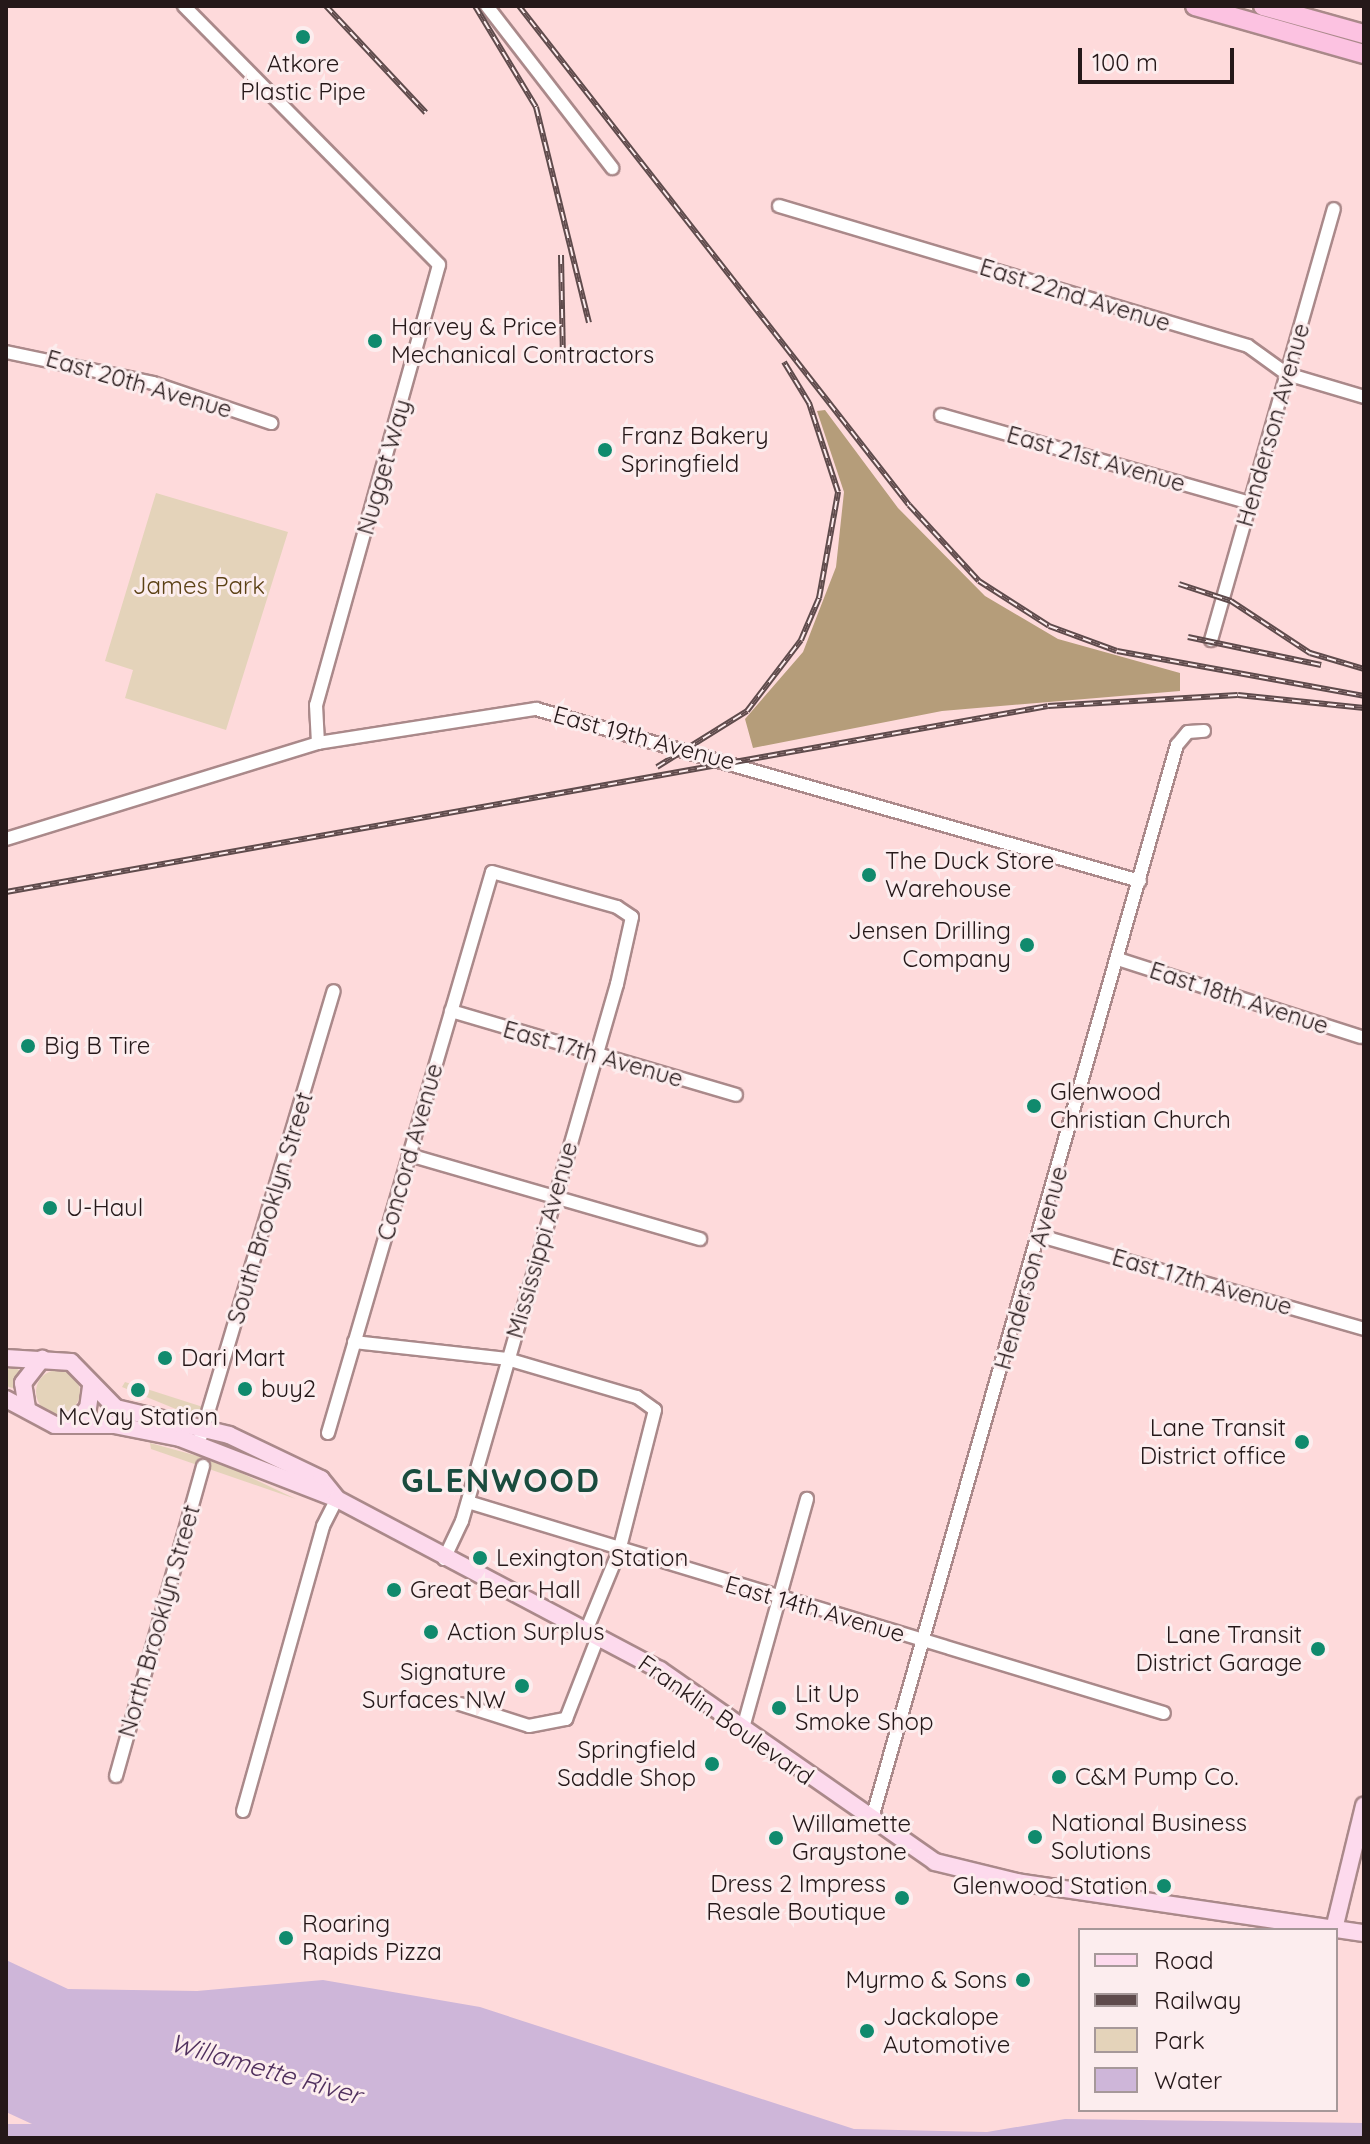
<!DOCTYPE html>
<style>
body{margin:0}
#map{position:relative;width:1370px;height:2144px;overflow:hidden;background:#fedadb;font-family:Quicksand,sans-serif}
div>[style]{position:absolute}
.green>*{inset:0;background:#e4d3ba}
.round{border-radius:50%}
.forest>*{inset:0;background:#b59d7a}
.water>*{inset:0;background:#ceb6d9}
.roads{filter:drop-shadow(2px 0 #aa898a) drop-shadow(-2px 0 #aa898a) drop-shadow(0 2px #aa898a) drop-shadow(0 -2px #aa898a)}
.minor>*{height:12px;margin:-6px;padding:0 6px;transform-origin:6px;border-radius:6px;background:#fff}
.major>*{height:16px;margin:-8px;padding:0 8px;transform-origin:8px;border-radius:8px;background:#fddaed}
.highway>*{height:18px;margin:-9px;padding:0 9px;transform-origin:9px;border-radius:9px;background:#fcc2e1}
.rail>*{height:6px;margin-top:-3px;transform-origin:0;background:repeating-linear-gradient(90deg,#fcedee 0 9px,#5f4b4c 0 18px);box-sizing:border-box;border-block:2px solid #5f4b4c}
.dots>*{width:22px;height:22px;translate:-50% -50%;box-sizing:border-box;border:4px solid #fcedee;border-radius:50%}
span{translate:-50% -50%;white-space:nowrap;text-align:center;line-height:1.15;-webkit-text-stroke:6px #fcedee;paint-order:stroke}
.poi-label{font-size:24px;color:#251819}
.left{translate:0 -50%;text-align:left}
.right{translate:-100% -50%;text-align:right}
.street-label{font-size:24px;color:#251819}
.park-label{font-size:24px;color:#5c4216}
.water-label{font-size:26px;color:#50305e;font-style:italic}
.district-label{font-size:32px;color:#1a4c3e;font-weight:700;letter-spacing:2px}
.frame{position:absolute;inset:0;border:8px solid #251819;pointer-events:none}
.legend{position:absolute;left:1078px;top:1928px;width:260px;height:184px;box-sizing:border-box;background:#fcedee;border:2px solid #a69899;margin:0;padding:10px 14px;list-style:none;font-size:24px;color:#251819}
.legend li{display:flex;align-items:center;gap:16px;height:40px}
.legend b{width:40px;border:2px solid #a69899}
.scale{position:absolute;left:1078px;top:48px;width:156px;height:36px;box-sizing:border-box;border:4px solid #251819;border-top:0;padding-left:10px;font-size:24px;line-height:28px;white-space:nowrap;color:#251819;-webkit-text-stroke:6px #fcedee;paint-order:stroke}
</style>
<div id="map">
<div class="green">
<i style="clip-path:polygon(156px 493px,288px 532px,226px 730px,125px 698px,133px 670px,105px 661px)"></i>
<i class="round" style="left:3px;top:1368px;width:20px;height:20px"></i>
<i class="round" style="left:36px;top:1370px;width:44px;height:44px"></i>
<i style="clip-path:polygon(125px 1382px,203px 1407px,202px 1410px,188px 1414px,122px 1387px)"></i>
<i style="clip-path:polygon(150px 1443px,216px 1461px,296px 1499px,151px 1449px)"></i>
</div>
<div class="forest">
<i style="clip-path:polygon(825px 410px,898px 508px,985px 596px,1058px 639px,1180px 673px,1180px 691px,942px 711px,753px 748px,745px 719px,803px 652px,836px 567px,844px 492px,817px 411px)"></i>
</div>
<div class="water">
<i style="clip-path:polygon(6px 1960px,68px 1989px,197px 1991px,323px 1980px,480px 2007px,854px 2129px,987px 2132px,1065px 2119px,1364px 2123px,1364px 2138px,6px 2138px,6px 2124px,32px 2124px,6px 2112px)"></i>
</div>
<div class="roads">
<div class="minor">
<i style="left:184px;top:6px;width:363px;rotate:45.4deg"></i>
<i style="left:439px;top:265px;width:457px;rotate:105.6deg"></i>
<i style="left:316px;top:705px;width:38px;rotate:87deg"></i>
<i style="left:487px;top:6px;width:205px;rotate:52.3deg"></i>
<i style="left:779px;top:206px;width:489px;rotate:16.6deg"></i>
<i style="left:1248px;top:346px;width:48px;rotate:35.7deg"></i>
<i style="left:1287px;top:374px;width:80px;rotate:16.6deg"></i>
<i style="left:6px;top:352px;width:150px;rotate:11.9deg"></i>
<i style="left:153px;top:383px;width:125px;rotate:18.7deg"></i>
<i style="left:941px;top:415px;width:321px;rotate:15.9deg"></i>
<i style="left:1211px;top:640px;width:448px;rotate:-74.1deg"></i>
<i style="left:6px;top:839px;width:326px;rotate:-17.1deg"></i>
<i style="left:318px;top:743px;width:221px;rotate:-8.9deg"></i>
<i style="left:536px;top:709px;width:628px;rotate:15.9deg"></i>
<i style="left:1118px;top:959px;width:255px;rotate:17.8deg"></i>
<i style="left:451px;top:1011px;width:297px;rotate:16.4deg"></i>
<i style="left:409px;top:1155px;width:303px;rotate:16.1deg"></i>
<i style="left:1040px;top:1236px;width:337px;rotate:16deg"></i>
<i style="left:354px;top:1342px;width:154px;rotate:6.3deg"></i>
<i style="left:507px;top:1359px;width:135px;rotate:16.3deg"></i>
<i style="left:637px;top:1397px;width:22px;rotate:36deg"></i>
<i style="left:655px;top:1410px;width:146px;rotate:104.3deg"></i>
<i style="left:619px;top:1551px;width:87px;rotate:112.4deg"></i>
<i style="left:328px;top:1433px;width:584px;rotate:-73.7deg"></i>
<i style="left:492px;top:872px;width:130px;rotate:15.6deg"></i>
<i style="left:617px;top:907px;width:18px;rotate:34deg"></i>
<i style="left:632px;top:917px;width:69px;rotate:102.6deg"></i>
<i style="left:617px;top:984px;width:559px;rotate:106.1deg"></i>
<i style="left:462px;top:1521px;width:42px;rotate:115.3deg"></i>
<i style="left:201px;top:1436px;width:464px;rotate:-73.4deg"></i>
<i style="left:468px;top:1502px;width:727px;rotate:16.87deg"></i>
<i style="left:460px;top:1704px;width:72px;rotate:17.7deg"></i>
<i style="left:529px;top:1726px;width:38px;rotate:-11deg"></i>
<i style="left:566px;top:1719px;width:88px;rotate:-68.7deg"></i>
<i style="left:743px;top:1728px;width:238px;rotate:-74.4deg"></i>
<i style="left:116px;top:1776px;width:322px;rotate:-74.3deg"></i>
<i style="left:243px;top:1811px;width:296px;rotate:-74.3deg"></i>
<i style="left:323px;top:1526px;width:30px;rotate:-63deg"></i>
<i style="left:871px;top:1822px;width:1120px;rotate:-74.14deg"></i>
<i style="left:1177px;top:745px;width:17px;rotate:-50deg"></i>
<i style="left:1188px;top:732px;width:16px;rotate:-4deg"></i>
</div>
<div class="major">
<i style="left:6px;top:1358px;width:65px;rotate:3.5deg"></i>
<i style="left:71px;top:1362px;width:64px;rotate:45.6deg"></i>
<i style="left:116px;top:1408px;width:116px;rotate:13.4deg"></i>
<i style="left:229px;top:1435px;width:102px;rotate:25.6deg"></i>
<i style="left:321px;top:1479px;width:26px;rotate:51deg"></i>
<i style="left:6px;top:1399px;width:55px;rotate:28deg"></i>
<i style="left:55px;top:1425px;width:59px"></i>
<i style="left:114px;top:1425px;width:67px;rotate:11.1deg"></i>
<i style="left:180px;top:1438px;width:168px;rotate:21.2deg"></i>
<i style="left:337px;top:1499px;width:365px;rotate:27.9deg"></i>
<i style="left:660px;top:1670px;width:335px;rotate:34.9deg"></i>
<i style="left:935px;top:1862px;width:84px;rotate:13.7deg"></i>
<i style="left:1017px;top:1882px;width:351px;rotate:8.4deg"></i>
<i style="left:27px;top:1408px;width:25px;rotate:-99deg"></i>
<i style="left:23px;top:1383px;width:31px;rotate:-52deg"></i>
<i style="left:73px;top:1424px;width:22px;rotate:-47deg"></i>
<i style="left:88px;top:1408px;width:21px;rotate:-82deg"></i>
<i style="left:1334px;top:1929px;width:127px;rotate:-76.3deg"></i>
</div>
<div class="highway">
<i style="left:1195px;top:6px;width:176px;rotate:15.9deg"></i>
<i style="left:1263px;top:6px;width:105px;rotate:15.5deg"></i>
</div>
</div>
<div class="rail">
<i style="left:326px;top:6px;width:146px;rotate:46.9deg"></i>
<i style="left:475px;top:6px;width:118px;rotate:58.9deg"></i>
<i style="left:536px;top:107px;width:222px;rotate:76.2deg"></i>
<i style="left:519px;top:6px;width:633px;rotate:51.99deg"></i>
<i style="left:909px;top:505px;width:103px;rotate:47.4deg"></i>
<i style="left:979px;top:581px;width:83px;rotate:32.7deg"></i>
<i style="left:1049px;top:626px;width:72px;rotate:20.2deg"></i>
<i style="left:1117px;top:651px;width:251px;rotate:10.3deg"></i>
<i style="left:561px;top:255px;width:104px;rotate:88.9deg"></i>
<i style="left:1179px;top:584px;width:55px;rotate:18.1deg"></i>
<i style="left:1231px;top:601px;width:95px;rotate:33.4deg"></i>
<i style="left:1310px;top:653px;width:56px;rotate:16.5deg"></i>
<i style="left:1188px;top:637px;width:136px;rotate:11.9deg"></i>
<i style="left:657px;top:767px;width:106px;rotate:-31.9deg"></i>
<i style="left:747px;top:711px;width:89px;rotate:-52.7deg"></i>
<i style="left:801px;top:640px;width:46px;rotate:-66.8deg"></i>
<i style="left:819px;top:598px;width:108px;rotate:-79.8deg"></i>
<i style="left:838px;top:492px;width:94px;rotate:-108deg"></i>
<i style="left:809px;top:403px;width:48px;rotate:-121.4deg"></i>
<i style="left:6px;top:892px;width:1058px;rotate:-10.12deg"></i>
<i style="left:1048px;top:706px;width:190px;rotate:-3.3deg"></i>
<i style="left:1238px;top:695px;width:127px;rotate:5.9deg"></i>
</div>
<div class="dots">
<i style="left:303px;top:37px;background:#108a6d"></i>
<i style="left:375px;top:341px;background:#108a6d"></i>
<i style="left:605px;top:450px;background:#108a6d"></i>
<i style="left:869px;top:875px;background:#108a6d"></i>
<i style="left:1027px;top:945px;background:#108a6d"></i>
<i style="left:28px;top:1046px;background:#108a6d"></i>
<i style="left:1034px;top:1106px;background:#108a6d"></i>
<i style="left:50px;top:1208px;background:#108a6d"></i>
<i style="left:165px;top:1358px;background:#108a6d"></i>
<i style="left:245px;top:1389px;background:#108a6d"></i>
<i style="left:138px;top:1390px;background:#108a6d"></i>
<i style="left:1302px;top:1442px;background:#108a6d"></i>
<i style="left:480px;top:1558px;background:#108a6d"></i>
<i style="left:394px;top:1590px;background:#108a6d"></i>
<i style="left:431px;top:1632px;background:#108a6d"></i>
<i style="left:1318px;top:1649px;background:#108a6d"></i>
<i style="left:522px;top:1686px;background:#108a6d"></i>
<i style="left:779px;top:1708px;background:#108a6d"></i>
<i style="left:712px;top:1764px;background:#108a6d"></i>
<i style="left:1059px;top:1777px;background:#108a6d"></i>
<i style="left:1035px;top:1837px;background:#108a6d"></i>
<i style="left:776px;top:1838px;background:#108a6d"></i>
<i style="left:1164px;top:1886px;background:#108a6d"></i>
<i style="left:902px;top:1898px;background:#108a6d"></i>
<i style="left:286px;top:1938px;background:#108a6d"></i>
<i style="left:1023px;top:1980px;background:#108a6d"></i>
<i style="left:867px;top:2031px;background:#108a6d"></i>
</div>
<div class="poi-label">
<span style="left:303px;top:78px">Atkore<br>Plastic Pipe</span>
<span class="left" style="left:391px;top:341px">Harvey &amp; Price<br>Mechanical Contractors</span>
<span class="left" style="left:621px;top:450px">Franz Bakery<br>Springfield</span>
<span class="left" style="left:885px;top:875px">The Duck Store<br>Warehouse</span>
<span class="right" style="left:1011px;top:945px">Jensen Drilling<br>Company</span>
<span class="left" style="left:44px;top:1046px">Big B Tire</span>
<span class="left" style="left:1050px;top:1106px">Glenwood<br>Christian Church</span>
<span class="left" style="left:66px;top:1208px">U-Haul</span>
<span class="left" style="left:181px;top:1358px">Dari Mart</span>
<span class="left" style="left:261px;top:1389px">buy2</span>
<span style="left:138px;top:1417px">McVay Station</span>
<span class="right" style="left:1286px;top:1442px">Lane Transit<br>District office</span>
<span class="left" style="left:496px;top:1558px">Lexington Station</span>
<span class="left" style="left:410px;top:1590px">Great Bear Hall</span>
<span class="left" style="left:447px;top:1632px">Action Surplus</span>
<span class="right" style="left:1302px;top:1649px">Lane Transit<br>District Garage</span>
<span class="right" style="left:506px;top:1686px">Signature<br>Surfaces NW</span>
<span class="left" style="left:795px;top:1708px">Lit Up<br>Smoke Shop</span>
<span class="right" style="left:696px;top:1764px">Springfield<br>Saddle Shop</span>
<span class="left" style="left:1075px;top:1777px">C&amp;M Pump Co.</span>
<span class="left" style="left:1051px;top:1837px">National Business<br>Solutions</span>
<span class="left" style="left:792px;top:1838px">Willamette<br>Graystone</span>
<span class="right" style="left:886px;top:1898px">Dress 2 Impress<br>Resale Boutique</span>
<span class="right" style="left:1148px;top:1886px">Glenwood Station</span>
<span class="left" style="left:302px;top:1938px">Roaring<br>Rapids Pizza</span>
<span class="right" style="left:1007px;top:1980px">Myrmo &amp; Sons</span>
<span class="left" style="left:883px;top:2031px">Jackalope<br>Automotive</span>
</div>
<div class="street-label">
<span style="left:1075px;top:295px;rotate:17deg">East 22nd Avenue</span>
<span style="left:139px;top:384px;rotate:16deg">East 20th Avenue</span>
<span style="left:1273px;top:425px;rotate:-74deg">Henderson Avenue</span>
<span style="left:1096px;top:459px;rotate:16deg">East 21st Avenue</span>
<span style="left:384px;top:467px;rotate:-74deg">Nugget Way</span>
<span style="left:644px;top:738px;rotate:15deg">East 19th Avenue</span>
<span style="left:1239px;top:998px;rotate:18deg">East 18th Avenue</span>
<span style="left:593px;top:1054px;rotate:16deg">East 17th Avenue</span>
<span style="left:410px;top:1152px;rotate:-74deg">Concord Avenue</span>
<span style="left:270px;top:1208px;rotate:-73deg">South Brooklyn Street</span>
<span style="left:542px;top:1240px;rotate:-74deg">Mississippi Avenue</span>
<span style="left:1031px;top:1268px;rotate:-74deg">Henderson Avenue</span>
<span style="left:1202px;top:1282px;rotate:16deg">East 17th Avenue</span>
<span style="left:815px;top:1609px;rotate:16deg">East 14th Avenue</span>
<span style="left:159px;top:1621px;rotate:-74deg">North Brooklyn Street</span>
<span style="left:726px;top:1720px;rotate:35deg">Franklin Boulevard</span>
</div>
<div class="park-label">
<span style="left:199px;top:586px">James Park</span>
</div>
<div class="water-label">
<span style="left:266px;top:2069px;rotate:16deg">Willamette River</span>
</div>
<div class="district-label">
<span style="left:501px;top:1480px">GLENWOOD</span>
</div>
<div class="frame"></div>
<ul class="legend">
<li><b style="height:10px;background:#fddaed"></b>Road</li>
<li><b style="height:10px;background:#5f4b4c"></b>Railway</li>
<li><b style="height:22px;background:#e4d3ba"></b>Park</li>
<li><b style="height:22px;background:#ceb6d9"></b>Water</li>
</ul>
<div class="scale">100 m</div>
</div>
